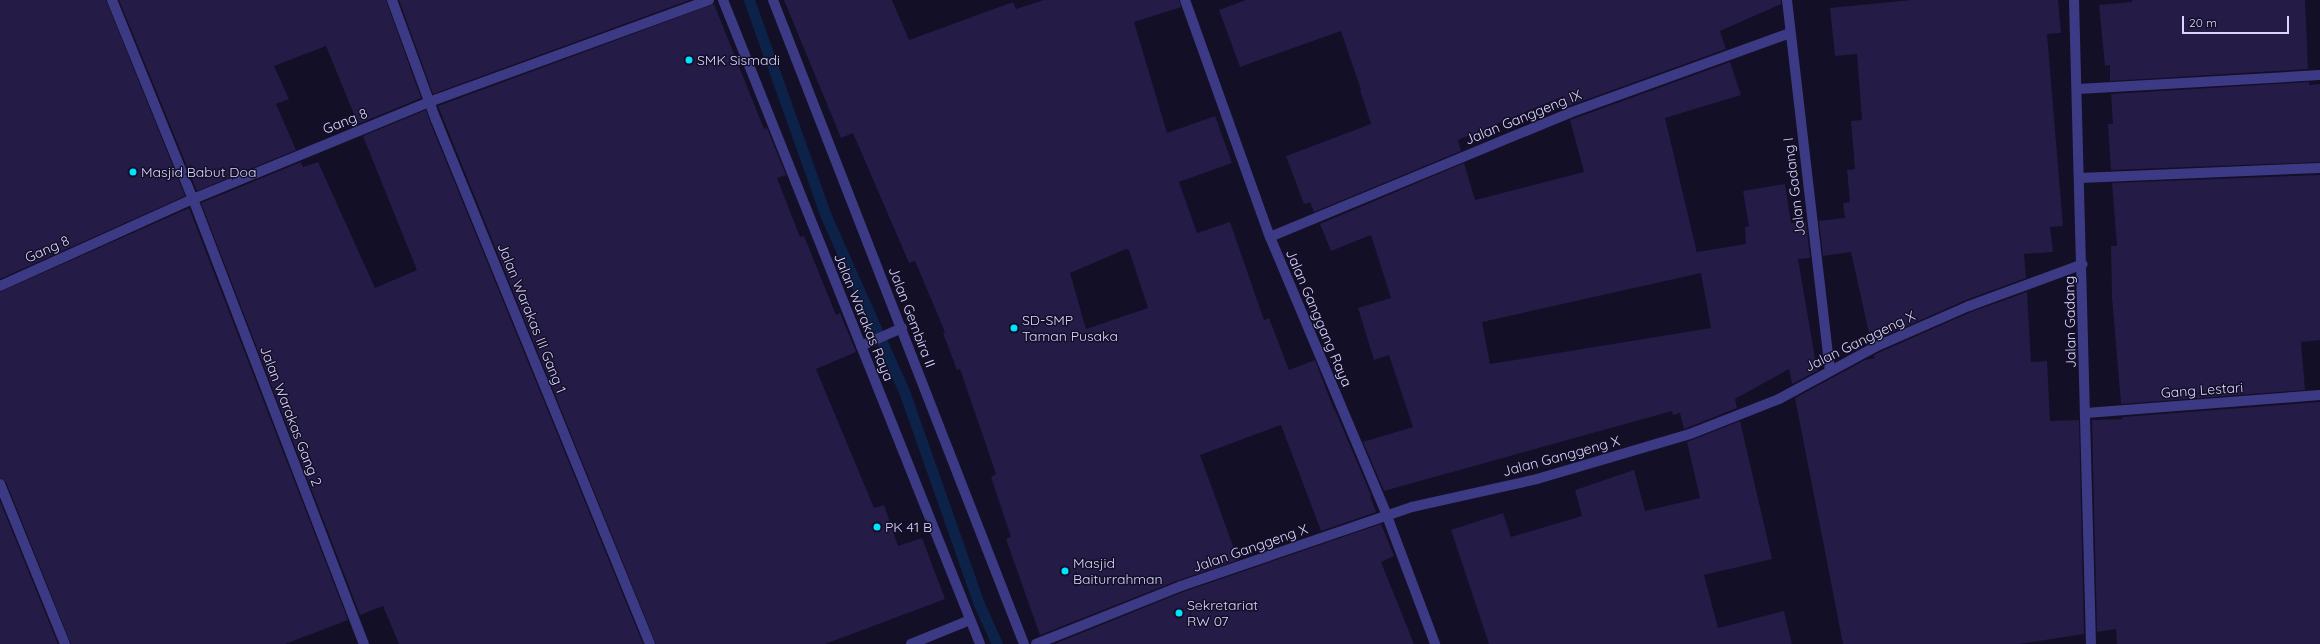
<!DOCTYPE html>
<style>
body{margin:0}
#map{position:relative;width:2320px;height:644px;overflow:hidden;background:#130f26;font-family:Quicksand,sans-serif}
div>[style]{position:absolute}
.stream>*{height:11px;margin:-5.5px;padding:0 5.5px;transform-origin:5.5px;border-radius:5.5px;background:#0c2248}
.building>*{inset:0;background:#241b47}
.minor>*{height:10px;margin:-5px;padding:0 5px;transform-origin:5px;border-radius:5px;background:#3d3a85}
.dots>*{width:11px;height:11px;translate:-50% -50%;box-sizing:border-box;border:2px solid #130f26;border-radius:50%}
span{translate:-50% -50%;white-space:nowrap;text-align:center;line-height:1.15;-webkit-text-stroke:3px #130f26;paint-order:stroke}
.poi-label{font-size:14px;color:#d9d4ff}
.left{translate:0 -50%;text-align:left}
.street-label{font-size:14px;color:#d9d4ff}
.scale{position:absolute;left:2182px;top:16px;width:107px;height:18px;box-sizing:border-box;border:2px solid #d9d4ff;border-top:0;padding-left:5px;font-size:12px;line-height:14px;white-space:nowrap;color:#d9d4ff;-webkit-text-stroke:3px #130f26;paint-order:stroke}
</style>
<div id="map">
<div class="stream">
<i style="left:749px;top:0;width:227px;rotate:70.4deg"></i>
<i style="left:825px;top:214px;width:197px;rotate:66deg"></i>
<i style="left:905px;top:394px;width:223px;rotate:70.6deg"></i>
<i style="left:979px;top:604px;width:44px;rotate:65.8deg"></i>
</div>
<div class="building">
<i style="clip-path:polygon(0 0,106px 0,185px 196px,0 279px)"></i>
<i style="clip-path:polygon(119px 0,386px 0,421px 98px,358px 124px,326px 46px,274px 66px,289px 99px,276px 104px,296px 150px,197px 191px)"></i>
<i style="clip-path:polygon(399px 0,690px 0,433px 94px)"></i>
<i style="clip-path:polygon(evenodd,784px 0,892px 0,909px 40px,1013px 2px,1016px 9px,1044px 0,1179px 0,1181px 7px,1134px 22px,1167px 133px,1215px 116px,1232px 163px,1179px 182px,1197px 233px,1230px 222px,1264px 320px,1269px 318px,1289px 370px,1315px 360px,1334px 410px,1335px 410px,1371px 495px,1370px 496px,1376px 512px,1321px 531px,1281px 425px,1200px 455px,1238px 560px,1179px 580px,1040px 635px,1006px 539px,1011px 537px,991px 477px,996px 474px,960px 369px,957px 370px,943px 333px,945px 332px,915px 261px,909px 263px,853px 133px,841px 138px,784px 0,1126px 249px,1129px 250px,1148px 308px,1086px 329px,1070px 273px,1126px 249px)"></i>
<i style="clip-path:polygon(1246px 0,1781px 0,1781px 4px,1720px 31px,1726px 49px,1566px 107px,1564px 96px,1458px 140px,1461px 151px,1314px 212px,1310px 202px,1304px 204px,1286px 156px,1371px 124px,1360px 90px,1361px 90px,1341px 31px,1240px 67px,1219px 10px)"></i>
<i style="clip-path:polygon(1912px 0,2058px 0,2061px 33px,2047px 34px,2063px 226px,2050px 227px,2053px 252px,2024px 254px,2026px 278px,1966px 300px,1871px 342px,1851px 252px,1823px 256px,1819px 221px,1845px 218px,1843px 203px,1850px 202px,1847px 170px,1855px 169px,1851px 121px,1862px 120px,1857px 54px,1835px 56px,1830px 8px)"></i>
<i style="clip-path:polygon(2132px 0,2305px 0,2308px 69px,2110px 81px,2110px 65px,2105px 66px,2099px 5px,2132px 2px)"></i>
<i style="clip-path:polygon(714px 4px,764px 129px,767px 128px,786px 175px,777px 178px,800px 237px,804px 236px,836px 315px,840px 313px,856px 352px,816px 369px,874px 508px,884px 505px,898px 546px,922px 538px,945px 599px,825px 644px,656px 644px,438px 106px)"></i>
<i style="clip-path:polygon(evenodd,1730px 62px,1741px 95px,1665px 118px,1698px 257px,1697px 252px,1746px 244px,1745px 227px,1749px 226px,1743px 191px,1785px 184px,1791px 223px,1806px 222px,1810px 258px,1798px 259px,1817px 370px,1820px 369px,1792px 384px,1789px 369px,1735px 399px,1737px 408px,1684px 429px,1680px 413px,1673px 415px,1672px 411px,1384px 491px,1363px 442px,1413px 427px,1389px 355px,1374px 360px,1358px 308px,1391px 298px,1371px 235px,1331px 251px,1320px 224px,1464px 163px,1475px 200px,1584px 172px,1570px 120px,1730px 62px,1701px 273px,1711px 328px,1490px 364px,1482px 322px,1701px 273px)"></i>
<i style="clip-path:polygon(2309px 82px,2309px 85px,2320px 84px,2320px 162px,2111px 170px,2108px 124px,2113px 124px,2111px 94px)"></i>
<i style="clip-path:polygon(426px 110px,430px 122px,643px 644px,399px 644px,383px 606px,360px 615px,201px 203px,301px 162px,303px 167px,318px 162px,375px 288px,417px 270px,363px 136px)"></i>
<i style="clip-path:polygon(2320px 175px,2320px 340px,2301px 342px,2305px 390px,2121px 404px,2112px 297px,2111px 246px,2117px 246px,2112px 183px)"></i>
<i style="clip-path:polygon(189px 208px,348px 620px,285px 644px,71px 644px,6px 482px,0 478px,0 292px)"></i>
<i style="clip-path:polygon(2027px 292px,2031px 362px,2047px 361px,2050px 421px,2079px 420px,2084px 634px,2019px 644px,1843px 644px,1795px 398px,1865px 360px,1875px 358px,1874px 355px,1878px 353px,1971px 312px)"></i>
<i style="clip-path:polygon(2320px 402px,2320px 644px,2117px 644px,2116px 629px,2097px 632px,2092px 420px,2122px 419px,2122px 417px)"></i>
<i style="clip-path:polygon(1740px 421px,1772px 559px,1704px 575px,1718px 628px,1784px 611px,1792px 644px,1489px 644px,1451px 530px,1503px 513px,1511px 537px,1582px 516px,1575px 490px,1634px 470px,1645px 511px,1700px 498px,1687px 442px)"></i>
<i style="clip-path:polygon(0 501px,58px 644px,0 644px)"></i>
<i style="clip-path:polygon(1381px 524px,1394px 556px,1381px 562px,1414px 644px,1054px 644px,1183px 592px)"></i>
</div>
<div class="minor">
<i style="left:112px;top:0;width:215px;rotate:67.9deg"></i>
<i style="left:193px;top:199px;width:477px;rotate:69deg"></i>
<i style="left:392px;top:0;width:128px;rotate:69.9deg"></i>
<i style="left:436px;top:120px;width:566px;rotate:67.79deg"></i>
<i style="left:723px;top:0;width:693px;rotate:68.24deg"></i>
<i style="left:773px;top:0;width:691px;rotate:68.71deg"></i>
<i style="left:1185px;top:0;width:252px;rotate:70.3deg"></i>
<i style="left:1270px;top:237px;width:303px;rotate:67.2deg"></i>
<i style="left:1387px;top:516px;width:137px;rotate:69.4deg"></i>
<i style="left:1787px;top:0;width:373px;rotate:83.4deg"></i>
<i style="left:2074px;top:0;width:644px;rotate:88.49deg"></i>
<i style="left:2078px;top:89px;width:242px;rotate:-3.3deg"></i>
<i style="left:2080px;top:178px;width:240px;rotate:-2.4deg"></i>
<i style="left:1270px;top:237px;width:324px;rotate:-22.5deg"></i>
<i style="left:1569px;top:113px;width:235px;rotate:-19.9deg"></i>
<i style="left:0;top:286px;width:212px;rotate:-24.3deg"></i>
<i style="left:193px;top:199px;width:255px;rotate:-22.3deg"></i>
<i style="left:429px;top:102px;width:298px;rotate:-20deg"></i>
<i style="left:861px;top:346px;width:45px;rotate:-23.7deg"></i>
<i style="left:2086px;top:413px;width:235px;rotate:-4.4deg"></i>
<i style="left:0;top:484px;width:173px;rotate:67.9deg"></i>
<i style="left:911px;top:644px;width:64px;rotate:-22.1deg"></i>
<i style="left:1036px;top:644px;width:156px;rotate:-21.8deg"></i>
<i style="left:1181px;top:586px;width:244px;rotate:-18.9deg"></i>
<i style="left:1412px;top:507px;width:128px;rotate:-12.6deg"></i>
<i style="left:1537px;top:479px;width:159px;rotate:-16.4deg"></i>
<i style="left:1690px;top:434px;width:96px;rotate:-21.5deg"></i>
<i style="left:1779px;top:399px;width:109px;rotate:-28.4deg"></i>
<i style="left:1875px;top:347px;width:103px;rotate:-23.6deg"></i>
<i style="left:1969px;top:306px;width:121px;rotate:-20.2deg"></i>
</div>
<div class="dots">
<i style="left:689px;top:60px;background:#00e5ff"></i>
<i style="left:133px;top:172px;background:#00e5ff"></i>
<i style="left:1014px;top:328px;background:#00e5ff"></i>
<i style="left:877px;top:527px;background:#00e5ff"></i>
<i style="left:1065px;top:571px;background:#00e5ff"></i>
<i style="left:1179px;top:613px;background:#00e5ff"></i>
</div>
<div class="poi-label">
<span class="left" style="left:697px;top:60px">SMK Sismadi</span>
<span class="left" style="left:141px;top:172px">Masjid Babut Doa</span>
<span class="left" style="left:1022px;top:328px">SD-SMP<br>Taman Pusaka</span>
<span class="left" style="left:885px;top:527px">PK 41 B</span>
<span class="left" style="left:1073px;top:571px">Masjid<br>Baiturrahman</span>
<span class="left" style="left:1187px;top:613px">Sekretariat<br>RW 07</span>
</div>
<div class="street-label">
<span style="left:1523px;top:117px;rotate:-22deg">Jalan Ganggeng IX</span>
<span style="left:345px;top:121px;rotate:-22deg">Gang 8</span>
<span style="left:1794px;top:187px;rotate:-97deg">Jalan Gadang I</span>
<span style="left:47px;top:249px;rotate:-24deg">Gang 8</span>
<span style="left:864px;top:317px;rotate:68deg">Jalan Warakas Raya</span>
<span style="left:912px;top:317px;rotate:69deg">Jalan Gembira II</span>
<span style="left:532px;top:318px;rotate:68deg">Jalan Warakas III Gang 1</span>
<span style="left:1319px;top:318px;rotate:67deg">Jalan Ganggang Raya</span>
<span style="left:2070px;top:322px;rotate:-91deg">Jalan Gadang</span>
<span style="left:1860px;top:341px;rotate:-26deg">Jalan Ganggeng X</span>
<span style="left:2202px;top:390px;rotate:-4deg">Gang Lestari</span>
<span style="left:291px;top:416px;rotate:69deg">Jalan Warakas Gang 2</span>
<span style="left:1561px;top:456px;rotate:-15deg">Jalan Ganggeng X</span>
<span style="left:1250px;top:548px;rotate:-19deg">Jalan Ganggeng X</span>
</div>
<div class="scale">20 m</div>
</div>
